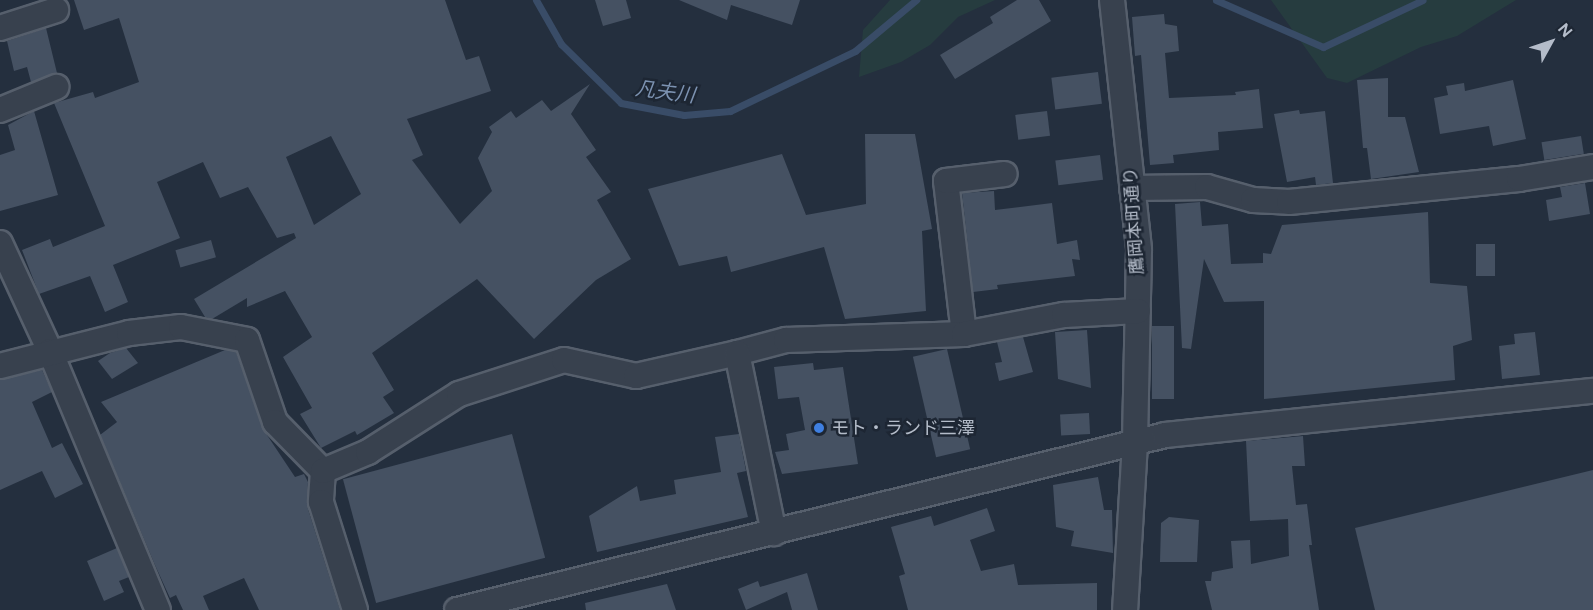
<!DOCTYPE html>
<meta charset="utf-8">
<style>
body{margin:0}
#map{position:relative;width:1593px;height:610px;overflow:hidden;background:#242f3e;font-family:Figtree,"Noto Sans JP",sans-serif}
div>[style]{position:absolute}
.green>*{inset:0;background:#263c3f}
.stream>*{height:7px;margin:-3.5px;padding:0 3.5px;transform-origin:3.5px;border-radius:3.5px;background:#394c67}
.building>*{inset:0;background:#455162;transform-origin:0 0}
.roads{filter:drop-shadow(2px 0 #565f6c) drop-shadow(-2px 0 #565f6c) drop-shadow(0 2px #565f6c) drop-shadow(0 -2px #565f6c)}
.minor>*{height:24px;margin:-12px;padding:0 12px;transform-origin:12px;border-radius:12px;background:#38414e}
.dots>*{width:16px;height:16px;translate:-50% -50%;box-sizing:border-box;border:3px solid #1d2633;border-radius:50%}
span{translate:-50% -50%;white-space:nowrap;text-align:center;line-height:1.15;-webkit-text-stroke:5px #1d2633;paint-order:stroke}
.street-label{font-size:18px;color:#b4bcc9}
.poi-label{font-size:18px;color:#b4bcc9}
.left{translate:0 -50%;text-align:left}
.water-label{font-size:20px;color:#7c92b1;font-style:italic}
.north{position:absolute;left:1521px;top:12px;width:60px;height:60px;-webkit-text-stroke:4px #1d2633;paint-order:stroke;rotate:50deg;font-size:16px;font-weight:700;line-height:24px;text-align:center;color:#b4bcc9}
.north::after{content:'';display:block;margin:auto;width:21px;height:27px;background:#b4bcc9;clip-path:polygon(50% 0,100% 100%,50% 72%,0 100%)}
</style>
<div id="map">
<div class="green">
<i style="clip-path:polygon(890px 0,995px 0,958px 17px,930px 45px,901px 62px,859px 77px,863px 30px)"></i>
<i style="clip-path:polygon(1271px 0,1516px 0,1457px 36px,1421px 47px,1347px 83px,1327px 78px)"></i>
</div>
<div class="stream">
<i style="left:536px;top:0;width:51px;rotate:60.4deg"></i>
<i style="left:561px;top:44px;width:84px;rotate:44.5deg"></i>
<i style="left:621px;top:103px;width:64px;rotate:10.8deg"></i>
<i style="left:684px;top:115px;width:46px;rotate:-5deg"></i>
<i style="left:730px;top:111px;width:139px;rotate:-25.6deg"></i>
<i style="left:855px;top:51px;width:80px;rotate:-39.9deg"></i>
<i style="left:1216px;top:0;width:117px;rotate:23.7deg"></i>
<i style="left:1323px;top:47px;width:110px;rotate:-25.2deg"></i>
</div>
<div class="building">
<i style="clip-path:polygon(evenodd,74px 0,445px 0,466px 60px,479px 56px,491px 91px,407px 119px,423px 155px,412px 160px,460px 224px,492px 191px,478px 158px,492px 132px,489px 127px,511px 111px,516px 118px,542px 100px,551px 111px,590px 84px,571px 114px,596px 150px,586px 157px,611px 192px,597px 200px,631px 259px,596px 280px,534px 339px,477px 279px,372px 353px,394px 390px,383px 397px,394px 413px,357px 435px,355px 431px,321px 448px,300px 414px,312px 408px,283px 357px,312px 337px,285px 291px,247px 307px,247px 298px,212px 319px,205px 317px,194px 299px,296px 238px,294px 233px,277px 238px,248px 187px,220px 198px,203px 162px,157px 182px,180px 238px,113px 265px,128px 302px,105px 312px,90px 276px,39px 294px,22px 250px,50px 239px,53px 247px,105px 226px,54px 103px,93px 92px,95px 98px,139px 82px,119px 18px,84px 30px,74px 0,331px 136px,361px 194px,314px 225px,286px 157px,331px 136px)"></i>
<i style="clip-path:polygon(595px 0,626px 0,631px 18px,603px 26px)"></i>
<i style="clip-path:polygon(679px 0,800px 0,792px 25px,731px 5px,727px 20px)"></i>
<i style="clip-path:polygon(1017px 0,1039px 0,1051px 21px,955px 79px,940px 55px,993px 23px,990px 17px)"></i>
<i style="clip-path:polygon(1164px 14px,1165px 24px,1177px 26px,1179px 51px,1165px 53px,1169px 98px,1236px 95px,1235px 92px,1259px 89px,1263px 128px,1218px 132px,1219px 150px,1173px 155px,1174px 163px,1150px 165px,1141px 55px,1135px 56px,1132px 17px)"></i>
<i style="clip-path:polygon(46px 28px,57px 73px,31px 82px,27px 67px,14px 71px,7px 41px)"></i>
<i style="left:1098px;top:72px;width:32px;height:47px;rotate:83deg"></i>
<i style="clip-path:polygon(1388px 78px,1388px 117px,1405px 117px,1419px 172px,1371px 179px,1367px 148px,1363px 148px,1357px 80px)"></i>
<i style="clip-path:polygon(1513px 80px,1526px 139px,1493px 146px,1489px 126px,1440px 134px,1434px 98px,1448px 95px,1446px 86px,1464px 83px,1465px 91px)"></i>
<i style="clip-path:polygon(1299px 110px,1300px 114px,1325px 111px,1333px 183px,1316px 185px,1315px 177px,1287px 182px,1274px 114px)"></i>
<i style="clip-path:polygon(34px 111px,58px 195px,0 211px,0 155px,15px 150px,8px 125px)"></i>
<i style="left:1047px;top:111px;width:25px;height:32px;rotate:83deg"></i>
<i style="clip-path:polygon(865px 134px,915px 134px,932px 229px,922px 231px,926px 311px,845px 319px,824px 247px,731px 272px,727px 256px,679px 266px,648px 189px,782px 154px,806px 215px,866px 204px)"></i>
<i style="left:1581px;top:136px;width:18px;height:40px;rotate:81deg"></i>
<i style="left:1100px;top:155px;width:25px;height:45px;rotate:83deg"></i>
<i style="clip-path:polygon(1585px 183px,1590px 214px,1549px 221px,1546px 200px,1562px 197px,1560px 187px)"></i>
<i style="clip-path:polygon(994px 191px,995px 210px,1052px 203px,1057px 244px,1077px 240px,1080px 260px,1072px 259px,1075px 276px,997px 285px,998px 289px,973px 292px,962px 193px)"></i>
<i style="clip-path:polygon(1200px 202px,1202px 226px,1228px 224px,1231px 264px,1263px 263px,1263px 253px,1271px 254px,1282px 225px,1428px 212px,1430px 283px,1467px 286px,1472px 340px,1453px 346px,1455px 380px,1264px 399px,1264px 301px,1224px 302px,1204px 259px,1191px 349px,1182px 348px,1175px 204px)"></i>
<i style="left:211px;top:240px;width:18px;height:37px;rotate:74deg"></i>
<i style="left:1476px;top:244px;width:19px;height:32px"></i>
<i style="left:1152px;top:326px;width:22px;height:73px"></i>
<i style="clip-path:polygon(1087px 330px,1091px 388px,1058px 379px,1055px 332px)"></i>
<i style="clip-path:polygon(1535px 332px,1540px 375px,1502px 379px,1499px 346px,1515px 344px,1514px 334px)"></i>
<i style="clip-path:polygon(1023px 337px,1033px 372px,999px 381px,995px 363px,1002px 362px,997px 342px)"></i>
<i style="clip-path:polygon(126px 348px,138px 363px,112px 379px,98px 361px,110px 353px)"></i>
<i style="left:947px;top:349px;width:103px;height:35px;rotate:77deg"></i>
<i style="clip-path:polygon(225px 350px,236px 352px,265px 432px,295px 477px,304px 474px,308px 482px,307px 506px,340px 610px,259px 610px,244px 578px,203px 596px,209px 610px,183px 610px,176px 595px,170px 598px,155px 565px,100px 435px,117px 422px,101px 402px)"></i>
<i style="clip-path:polygon(813px 363px,814px 370px,843px 367px,858px 464px,782px 474px,775px 452px,789px 450px,786px 434px,805px 430px,799px 397px,778px 399px,774px 367px)"></i>
<i style="clip-path:polygon(42px 370px,52px 392px,32px 402px,52px 448px,62px 443px,83px 484px,55px 498px,42px 471px,0 490px,0 380px)"></i>
<i style="left:1089px;top:413px;width:21px;height:29px;rotate:87deg"></i>
<i style="left:512px;top:434px;width:128px;height:175px;rotate:75deg"></i>
<i style="clip-path:polygon(739px 434px,746px 471px,737px 473px,748px 517px,597px 552px,589px 516px,637px 486px,640px 501px,676px 494px,674px 480px,721px 472px,715px 437px)"></i>
<i style="clip-path:polygon(1303px 436px,1305px 466px,1292px 466px,1296px 505px,1307px 504px,1312px 545px,1309px 545px,1319px 610px,1212px 610px,1205px 581px,1211px 581px,1212px 572px,1233px 568px,1231px 541px,1250px 540px,1251px 564px,1289px 556px,1288px 519px,1250px 521px,1246px 441px)"></i>
<i style="clip-path:polygon(1593px 470px,1593px 610px,1375px 610px,1355px 528px)"></i>
<i style="clip-path:polygon(1098px 477px,1104px 510px,1112px 510px,1113px 553px,1071px 546px,1074px 531px,1056px 527px,1053px 485px)"></i>
<i style="clip-path:polygon(987px 508px,995px 531px,970px 540px,981px 571px,1014px 564px,1018px 585px,1097px 583px,1097px 610px,908px 610px,899px 576px,905px 574px,891px 527px,931px 516px,934px 526px)"></i>
<i style="clip-path:polygon(1169px 517px,1199px 520px,1197px 562px,1160px 562px,1161px 523px)"></i>
<i style="clip-path:polygon(117px 548px,129px 577px,119px 581px,124px 592px,104px 601px,87px 561px)"></i>
<i style="clip-path:polygon(807px 573px,818px 610px,792px 610px,787px 592px,746px 610px,738px 589px,758px 581px,760px 587px)"></i>
<i style="clip-path:polygon(667px 584px,676px 610px,586px 610px,585px 603px)"></i>
</div>
<div class="roads">
<div class="minor">
<i style="left:1112px;top:0;width:251px;rotate:83.8deg"></i>
<i style="left:1139px;top:250px;width:193px;rotate:91.2deg"></i>
<i style="left:1135px;top:443px;width:167px;rotate:93.4deg"></i>
<i style="left:0;top:28px;width:59px;rotate:-17.8deg"></i>
<i style="left:0;top:110px;width:61px;rotate:-22.3deg"></i>
<i style="left:1132px;top:188px;width:75px;rotate:-0.8deg"></i>
<i style="left:1207px;top:187px;width:48px;rotate:15.8deg"></i>
<i style="left:1253px;top:200px;width:36px;rotate:3deg"></i>
<i style="left:1289px;top:202px;width:231px;rotate:-5.7deg"></i>
<i style="left:1519px;top:179px;width:75px;rotate:-9.2deg"></i>
<i style="left:0;top:243px;width:119px;rotate:65.2deg"></i>
<i style="left:50px;top:351px;width:281px;rotate:67.4deg"></i>
<i style="left:964px;top:334px;width:154px;rotate:-96.7deg"></i>
<i style="left:946px;top:181px;width:59px;rotate:-6.8deg"></i>
<i style="left:737px;top:353px;width:51px;rotate:-14.9deg"></i>
<i style="left:786px;top:340px;width:178px;rotate:-1.9deg"></i>
<i style="left:964px;top:334px;width:102px;rotate:-10.8deg"></i>
<i style="left:1064px;top:315px;width:74px;rotate:-3.1deg"></i>
<i style="left:0;top:366px;width:133px;rotate:-14.3deg"></i>
<i style="left:129px;top:333px;width:52px;rotate:-6.6deg"></i>
<i style="left:181px;top:327px;width:67px;rotate:11.1deg"></i>
<i style="left:247px;top:340px;width:87px;rotate:71.1deg"></i>
<i style="left:275px;top:422px;width:69px;rotate:45.6deg"></i>
<i style="left:323px;top:471px;width:31px;rotate:94deg"></i>
<i style="left:321px;top:502px;width:113px;rotate:72.5deg"></i>
<i style="left:323px;top:471px;width:49px;rotate:-22.9deg"></i>
<i style="left:368px;top:452px;width:108px;rotate:-32.5deg"></i>
<i style="left:459px;top:394px;width:110px;rotate:-17.9deg"></i>
<i style="left:564px;top:360px;width:74px;rotate:12.5deg"></i>
<i style="left:636px;top:376px;width:104px;rotate:-12.8deg"></i>
<i style="left:737px;top:353px;width:184px;rotate:78.4deg"></i>
<i style="left:457px;top:610px;width:729px;rotate:-13.88deg"></i>
<i style="left:1165px;top:435px;width:430px;rotate:-5.9deg"></i>
</div>
</div>
<div class="dots">
<i style="left:819px;top:428px;background:#3f7fe0"></i>
</div>
<div class="street-label">
<span style="left:1134px;top:221px;rotate:-94deg">鷹岡本町通り</span>
</div>
<div class="poi-label">
<span class="left" style="left:831px;top:428px">モト・ランド三澤</span>
</div>
<div class="water-label">
<span style="left:665px;top:92px;rotate:7deg">凡夫川</span>
</div>
<div class="north">N</div>
</div>
